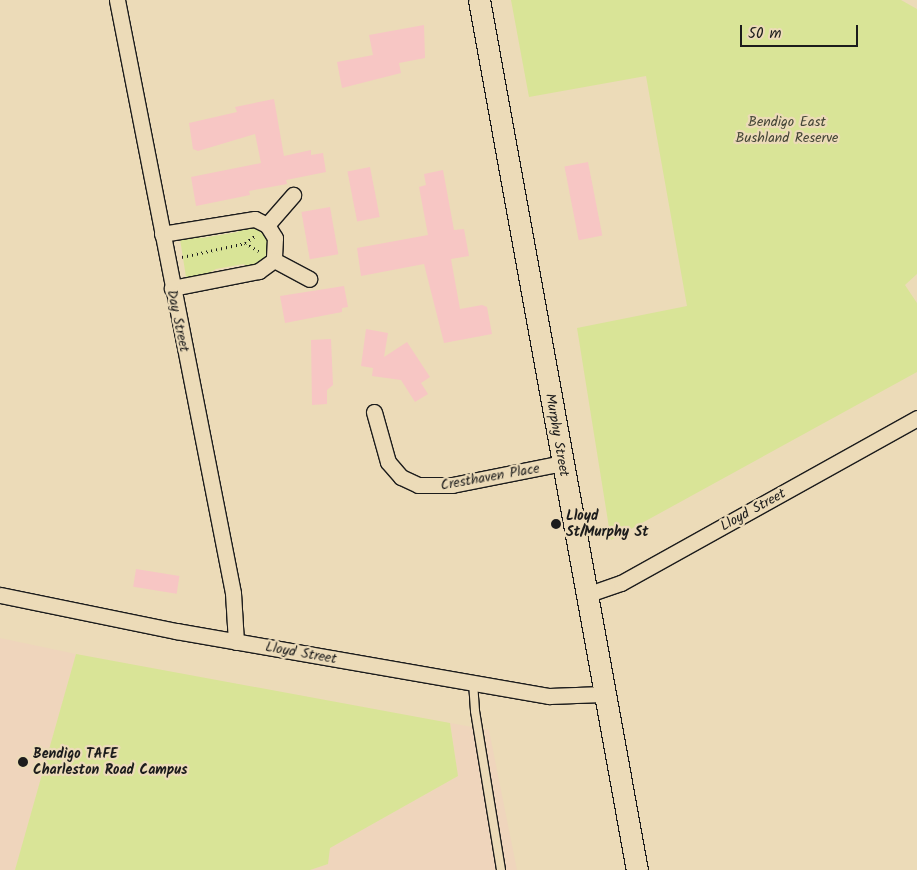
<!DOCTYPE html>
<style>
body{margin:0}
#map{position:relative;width:917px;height:870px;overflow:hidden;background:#ecdbb8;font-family:Kalam,sans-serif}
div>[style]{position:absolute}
.built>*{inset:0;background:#efd5bc}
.green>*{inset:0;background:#d9e497}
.building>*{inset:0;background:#f7c6c4;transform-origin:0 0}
.path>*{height:2.5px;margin-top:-1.25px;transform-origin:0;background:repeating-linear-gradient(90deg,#1c1c1c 0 1px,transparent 0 5px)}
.roads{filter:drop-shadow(1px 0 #1c1c1c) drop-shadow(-1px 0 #1c1c1c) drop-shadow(0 1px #1c1c1c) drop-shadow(0 -1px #1c1c1c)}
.lane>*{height:8px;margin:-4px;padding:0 4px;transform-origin:4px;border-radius:4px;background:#ecdbb8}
.street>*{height:15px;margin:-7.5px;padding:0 7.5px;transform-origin:7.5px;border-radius:7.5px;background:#ecdbb8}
.secondary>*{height:21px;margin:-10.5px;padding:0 10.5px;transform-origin:10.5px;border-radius:10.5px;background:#ecdbb8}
.dots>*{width:14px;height:14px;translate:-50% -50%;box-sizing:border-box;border:2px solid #ecdbb8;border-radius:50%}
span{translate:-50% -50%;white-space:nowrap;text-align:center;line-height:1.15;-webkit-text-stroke:4.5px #ecdbb8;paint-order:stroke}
.park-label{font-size:14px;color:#424435}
.street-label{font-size:14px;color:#1c1c1c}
.poi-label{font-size:14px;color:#1c1c1c;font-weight:700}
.left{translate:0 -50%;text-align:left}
.scale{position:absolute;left:740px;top:25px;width:118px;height:22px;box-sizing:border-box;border:2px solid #1c1c1c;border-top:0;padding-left:6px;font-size:15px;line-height:18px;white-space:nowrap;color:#1c1c1c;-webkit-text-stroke:4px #ecdbb8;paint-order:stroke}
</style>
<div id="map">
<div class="built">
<i style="clip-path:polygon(0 638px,76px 654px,15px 870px,0 870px)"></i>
<i style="clip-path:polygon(450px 723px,489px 730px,517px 870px,310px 870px,328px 864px,330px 848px,458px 776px)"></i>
</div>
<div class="green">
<i style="clip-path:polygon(511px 0,901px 0,917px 9px,917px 274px,905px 285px,917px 303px,917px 372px,611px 540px,577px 328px,687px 306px,646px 76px,529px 97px)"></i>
<i style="clip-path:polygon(250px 224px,268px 238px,265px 260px,249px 268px,244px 264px,216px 269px,201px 277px,186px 277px,180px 239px,190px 235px,202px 238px,238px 232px,242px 225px)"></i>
<i style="clip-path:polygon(76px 654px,450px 723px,458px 776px,330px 848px,328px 864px,310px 870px,15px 870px)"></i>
</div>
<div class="building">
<i style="clip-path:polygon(424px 25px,425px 58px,399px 63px,401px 73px,342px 88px,337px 62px,373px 55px,369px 35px)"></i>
<i style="clip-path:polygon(274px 99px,284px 156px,311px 150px,311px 155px,323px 153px,326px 172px,286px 180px,287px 184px,249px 191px,250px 195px,196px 206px,191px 177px,261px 163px,255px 134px,198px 151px,193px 149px,189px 123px,237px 112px,235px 107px)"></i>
<i style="left:588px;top:162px;width:75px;height:24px;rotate:79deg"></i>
<i style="left:370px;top:167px;width:51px;height:23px;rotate:79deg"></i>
<i style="clip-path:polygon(443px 170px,454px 230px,464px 229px,469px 256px,451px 259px,460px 309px,482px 305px,487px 307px,492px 334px,444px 343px,424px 264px,361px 276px,357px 248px,428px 235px,419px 187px,426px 185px,424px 174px)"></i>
<i style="left:330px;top:207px;width:48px;height:29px;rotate:80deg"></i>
<i style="clip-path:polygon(344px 286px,348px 307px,342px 308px,342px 312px,285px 323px,280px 296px)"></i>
<i style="clip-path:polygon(366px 329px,388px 333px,384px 357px,407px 342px,430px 377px,421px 383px,428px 394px,415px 402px,401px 380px,372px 376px,373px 368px,361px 366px)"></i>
<i style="clip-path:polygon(331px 339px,333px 385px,327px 390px,327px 404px,312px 405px,311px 340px)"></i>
<i style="left:136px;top:569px;width:44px;height:18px;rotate:9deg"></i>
</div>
<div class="path">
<i style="left:245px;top:243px;width:16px;rotate:30deg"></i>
<i style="left:182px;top:257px;width:65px;rotate:-12.5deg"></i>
<i style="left:245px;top:243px;width:12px;rotate:-35deg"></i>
</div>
<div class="roads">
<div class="lane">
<i style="left:473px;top:682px;width:29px;rotate:86deg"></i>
<i style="left:475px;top:711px;width:161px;rotate:80.7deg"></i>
</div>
<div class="street">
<i style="left:117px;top:0;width:604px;rotate:78.93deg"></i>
<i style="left:233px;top:593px;width:49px;rotate:86.5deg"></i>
<i style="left:267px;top:225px;width:40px;rotate:-49deg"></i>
<i style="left:162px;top:234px;width:94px;rotate:-9.2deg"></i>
<i style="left:255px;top:219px;width:13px;rotate:27deg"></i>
<i style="left:267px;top:225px;width:15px;rotate:58deg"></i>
<i style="left:275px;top:238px;width:22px;rotate:93deg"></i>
<i style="left:274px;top:260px;width:19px;rotate:144deg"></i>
<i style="left:259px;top:271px;width:89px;rotate:168.9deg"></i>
<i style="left:274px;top:260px;width:40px;rotate:28deg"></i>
<i style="left:374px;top:412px;width:52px;rotate:74.4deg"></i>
<i style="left:388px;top:462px;width:20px;rotate:49deg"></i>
<i style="left:401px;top:477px;width:19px;rotate:25deg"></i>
<i style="left:418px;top:485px;width:34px"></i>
<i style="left:452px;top:485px;width:112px;rotate:-11.3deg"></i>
<i style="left:0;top:595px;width:180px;rotate:11.6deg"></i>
<i style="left:176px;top:631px;width:379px;rotate:9.9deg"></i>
<i style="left:549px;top:696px;width:54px;rotate:-2.1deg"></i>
<i style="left:586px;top:595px;width:37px;rotate:-19deg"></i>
<i style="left:621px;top:583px;width:339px;rotate:-29.1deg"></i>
</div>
<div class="secondary">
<i style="left:479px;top:0;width:884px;rotate:79.71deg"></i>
</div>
</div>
<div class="dots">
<i style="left:556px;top:524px;background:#1c1c1c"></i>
<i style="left:23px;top:762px;background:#1c1c1c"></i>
</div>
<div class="park-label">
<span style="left:787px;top:130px">Bendigo East<br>Bushland Reserve</span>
</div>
<div class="street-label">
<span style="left:178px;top:321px;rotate:78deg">Day Street</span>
<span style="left:557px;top:435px;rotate:80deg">Murphy Street</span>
<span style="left:490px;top:477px;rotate:-10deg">Cresthaven Place</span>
<span style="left:753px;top:510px;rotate:-29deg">Lloyd Street</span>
<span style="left:301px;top:653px;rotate:10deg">Lloyd Street</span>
</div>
<div class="poi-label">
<span class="left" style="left:566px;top:524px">Lloyd<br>St/Murphy St</span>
<span class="left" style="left:33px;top:762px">Bendigo TAFE<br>Charleston Road Campus</span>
</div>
<div class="scale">50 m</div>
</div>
